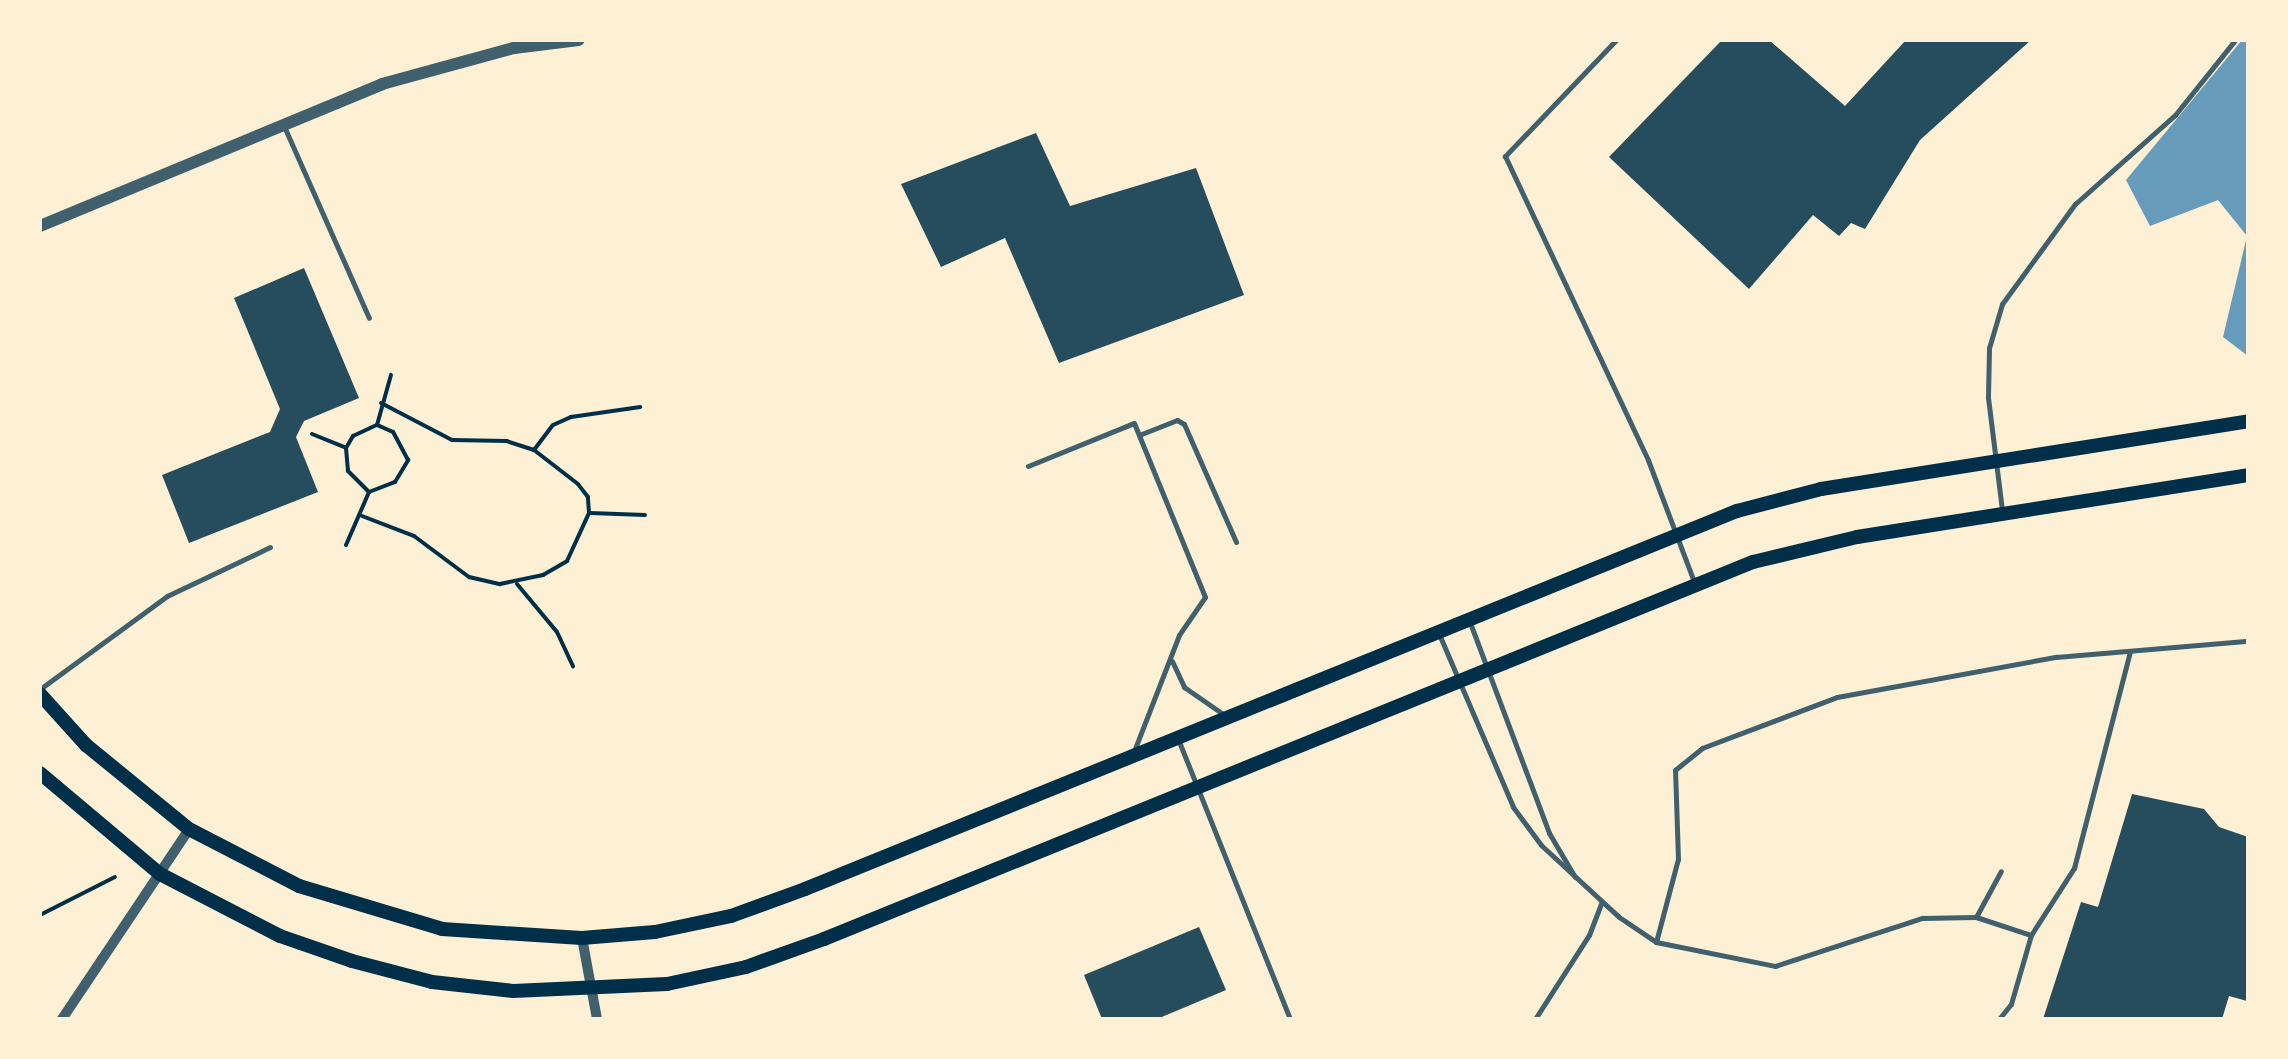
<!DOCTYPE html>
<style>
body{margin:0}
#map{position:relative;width:2288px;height:1059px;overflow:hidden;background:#fdf0d5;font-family:"Space Grotesk",sans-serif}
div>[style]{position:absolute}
.water>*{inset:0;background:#669bbc}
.building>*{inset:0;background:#264d5e}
.path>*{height:4px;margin:-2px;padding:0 2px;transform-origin:2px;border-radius:2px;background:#003049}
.service>*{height:5px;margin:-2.5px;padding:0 2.5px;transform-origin:2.5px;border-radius:2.5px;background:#3f606c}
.minor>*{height:10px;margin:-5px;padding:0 5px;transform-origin:5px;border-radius:5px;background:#3f606c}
.tertiary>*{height:12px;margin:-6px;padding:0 6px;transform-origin:6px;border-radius:6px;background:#3f606c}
.secondary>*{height:14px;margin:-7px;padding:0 7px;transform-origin:7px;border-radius:7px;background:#003049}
span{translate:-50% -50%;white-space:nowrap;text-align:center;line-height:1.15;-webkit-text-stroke:9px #fdf0d5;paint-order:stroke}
.frame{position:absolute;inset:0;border:42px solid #fdf0d5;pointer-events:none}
</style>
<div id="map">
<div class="water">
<i style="clip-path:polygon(2242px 40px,2248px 40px,2248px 356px,2223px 337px,2247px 236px,2218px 200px,2150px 226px,2126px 180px)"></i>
</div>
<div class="building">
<i style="clip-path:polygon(1722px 40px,1769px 40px,1845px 106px,1906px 40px,2031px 40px,1920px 140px,1865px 229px,1851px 223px,1839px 236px,1813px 215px,1749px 289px,1609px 157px)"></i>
<i style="clip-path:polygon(1036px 133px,1070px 206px,1196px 168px,1244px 295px,1059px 363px,1005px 238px,941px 267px,901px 184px)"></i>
<i style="clip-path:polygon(304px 268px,359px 398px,304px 421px,296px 437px,318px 492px,189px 543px,162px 475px,270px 432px,280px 409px,234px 298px)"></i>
<i style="clip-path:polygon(2132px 794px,2204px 809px,2219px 827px,2248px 837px,2248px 994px,2247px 1001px,2229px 996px,2222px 1019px,2043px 1019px,2081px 902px,2098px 907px)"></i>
<i style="clip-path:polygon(1199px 927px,1226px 990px,1157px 1019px,1102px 1019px,1084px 975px)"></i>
</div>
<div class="path">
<i style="left:312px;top:434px;width:35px;rotate:22deg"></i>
<i style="left:534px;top:450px;width:31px;rotate:-53deg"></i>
<i style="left:553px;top:425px;width:20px;rotate:-24deg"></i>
<i style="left:571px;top:417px;width:70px;rotate:-8.2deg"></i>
<i style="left:369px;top:492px;width:30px;rotate:-135deg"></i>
<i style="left:348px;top:471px;width:23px;rotate:-95deg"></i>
<i style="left:346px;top:448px;width:14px;rotate:-60deg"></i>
<i style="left:353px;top:436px;width:26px;rotate:-25deg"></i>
<i style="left:590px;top:513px;width:55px;rotate:2.1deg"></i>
<i style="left:362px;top:516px;width:56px;rotate:21deg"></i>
<i style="left:414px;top:536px;width:69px;rotate:36.7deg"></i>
<i style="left:469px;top:577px;width:32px;rotate:13deg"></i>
<i style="left:500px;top:584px;width:44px;rotate:-11.8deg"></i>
<i style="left:543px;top:575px;width:28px;rotate:-30deg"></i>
<i style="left:567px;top:561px;width:53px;rotate:-65.4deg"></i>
<i style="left:589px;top:513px;width:16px;rotate:-94deg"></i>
<i style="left:588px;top:497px;width:16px;rotate:-128deg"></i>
<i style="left:578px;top:484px;width:56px;rotate:-142.3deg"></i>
<i style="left:534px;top:450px;width:28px;rotate:-162deg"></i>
<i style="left:507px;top:441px;width:55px;rotate:-179deg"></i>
<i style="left:452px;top:440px;width:80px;rotate:-152.5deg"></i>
<i style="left:346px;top:545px;width:58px;rotate:-66.5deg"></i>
<i style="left:369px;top:492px;width:28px;rotate:-21deg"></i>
<i style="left:395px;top:482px;width:26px;rotate:-59deg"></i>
<i style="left:408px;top:460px;width:32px;rotate:-118deg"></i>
<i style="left:393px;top:432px;width:17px;rotate:-156deg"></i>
<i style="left:377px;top:425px;width:52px;rotate:-74.4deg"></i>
<i style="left:517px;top:584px;width:62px;rotate:50.2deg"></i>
<i style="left:557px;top:632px;width:38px;rotate:65deg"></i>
<i style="left:40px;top:915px;width:84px;rotate:-26.9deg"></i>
</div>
<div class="service">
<i style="left:1616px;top:40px;width:161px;rotate:133.7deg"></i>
<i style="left:1505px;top:156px;width:336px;rotate:64.8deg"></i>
<i style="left:1648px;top:460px;width:130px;rotate:69.3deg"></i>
<i style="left:283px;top:124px;width:212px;rotate:66.1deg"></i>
<i style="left:1139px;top:435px;width:41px;rotate:-21.5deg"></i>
<i style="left:1177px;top:420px;width:8px;rotate:30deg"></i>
<i style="left:1184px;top:424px;width:129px;rotate:66.2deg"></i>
<i style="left:1028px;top:466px;width:114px;rotate:-22.1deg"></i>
<i style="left:1134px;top:423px;width:188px;rotate:67.8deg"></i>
<i style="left:1205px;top:597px;width:46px;rotate:124.4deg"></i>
<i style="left:1179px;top:635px;width:124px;rotate:111.2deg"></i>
<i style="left:2002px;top:510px;width:114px;rotate:-97.1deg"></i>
<i style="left:1988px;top:397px;width:49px;rotate:-88.8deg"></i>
<i style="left:1989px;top:348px;width:46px;rotate:-73.5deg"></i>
<i style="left:2002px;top:304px;width:124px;rotate:-53.9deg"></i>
<i style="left:2075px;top:204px;width:134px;rotate:-41.7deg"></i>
<i style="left:2175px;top:115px;width:96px;rotate:-51.3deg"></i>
<i style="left:1469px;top:620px;width:228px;rotate:69.4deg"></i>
<i style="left:1549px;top:833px;width:51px;rotate:59.4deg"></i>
<i style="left:1439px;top:634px;width:188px;rotate:66.8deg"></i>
<i style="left:1513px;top:807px;width:47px;rotate:53.6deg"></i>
<i style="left:1541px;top:845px;width:106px;rotate:42.7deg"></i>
<i style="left:1619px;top:917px;width:45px;rotate:34deg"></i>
<i style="left:1656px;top:942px;width:121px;rotate:11.4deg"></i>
<i style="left:1775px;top:966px;width:155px;rotate:-18.1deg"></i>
<i style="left:1922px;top:918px;width:54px;rotate:-1.1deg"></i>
<i style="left:1976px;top:917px;width:58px;rotate:18.1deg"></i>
<i style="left:2031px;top:935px;width:72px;rotate:106.2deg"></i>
<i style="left:2011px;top:1004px;width:19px;rotate:129deg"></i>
<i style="left:1172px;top:661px;width:29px;rotate:65deg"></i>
<i style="left:1184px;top:687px;width:47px;rotate:34.7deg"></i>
<i style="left:40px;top:689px;width:157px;rotate:-36.2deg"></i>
<i style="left:167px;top:596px;width:114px;rotate:-25.4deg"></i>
<i style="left:1178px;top:739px;width:302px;rotate:68.2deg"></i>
<i style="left:1976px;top:917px;width:52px;rotate:-61.5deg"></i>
<i style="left:2031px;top:935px;width:80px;rotate:-57.3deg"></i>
<i style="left:2074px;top:868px;width:224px;rotate:-75.5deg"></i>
<i style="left:1656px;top:942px;width:86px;rotate:-75.2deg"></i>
<i style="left:1678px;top:859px;width:89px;rotate:-91.9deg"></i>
<i style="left:1675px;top:770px;width:35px;rotate:-39deg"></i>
<i style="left:1702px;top:748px;width:144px;rotate:-20.7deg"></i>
<i style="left:1837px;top:697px;width:223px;rotate:-10.4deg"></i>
<i style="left:2056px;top:657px;width:193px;rotate:-4.8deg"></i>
<i style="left:1535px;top:1019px;width:100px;rotate:-57.3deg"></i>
<i style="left:1589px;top:935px;width:34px;rotate:-69deg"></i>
</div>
<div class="minor">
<i style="left:582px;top:938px;width:82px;rotate:79.5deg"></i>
<i style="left:62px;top:1019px;width:229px;rotate:-56.2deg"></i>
</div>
<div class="tertiary">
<i style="left:40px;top:226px;width:370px;rotate:-22.5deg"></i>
<i style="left:382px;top:84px;width:137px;rotate:-15.3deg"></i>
<i style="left:514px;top:48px;width:65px;rotate:-7deg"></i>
</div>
<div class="secondary">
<i style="left:40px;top:694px;width:69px;rotate:48deg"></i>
<i style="left:86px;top:745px;width:133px;rotate:39.2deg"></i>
<i style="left:189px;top:829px;width:124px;rotate:27.4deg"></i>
<i style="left:299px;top:886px;width:149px;rotate:16.7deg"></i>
<i style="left:442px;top:929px;width:140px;rotate:3.7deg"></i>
<i style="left:582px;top:938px;width:73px;rotate:-4.7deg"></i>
<i style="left:655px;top:932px;width:78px;rotate:-11.9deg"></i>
<i style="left:731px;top:916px;width:79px;rotate:-20deg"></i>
<i style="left:805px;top:889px;width:1006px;rotate:-22.08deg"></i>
<i style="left:1737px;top:511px;width:87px;rotate:-14.7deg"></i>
<i style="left:1821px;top:489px;width:432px;rotate:-9deg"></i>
<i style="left:40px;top:773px;width:157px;rotate:40.1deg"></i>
<i style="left:160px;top:874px;width:135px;rotate:27.3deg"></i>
<i style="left:280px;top:936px;width:76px;rotate:19.1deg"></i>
<i style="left:352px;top:961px;width:83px;rotate:14.7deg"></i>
<i style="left:432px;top:982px;width:81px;rotate:6.3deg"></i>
<i style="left:513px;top:991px;width:154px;rotate:-2.6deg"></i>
<i style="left:667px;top:984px;width:81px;rotate:-12.1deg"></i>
<i style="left:746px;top:967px;width:83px;rotate:-19.7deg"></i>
<i style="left:824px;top:939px;width:1003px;rotate:-22.09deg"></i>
<i style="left:1753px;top:562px;width:107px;rotate:-13.5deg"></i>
<i style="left:1857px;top:537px;width:396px;rotate:-9deg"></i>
</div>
<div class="frame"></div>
</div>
